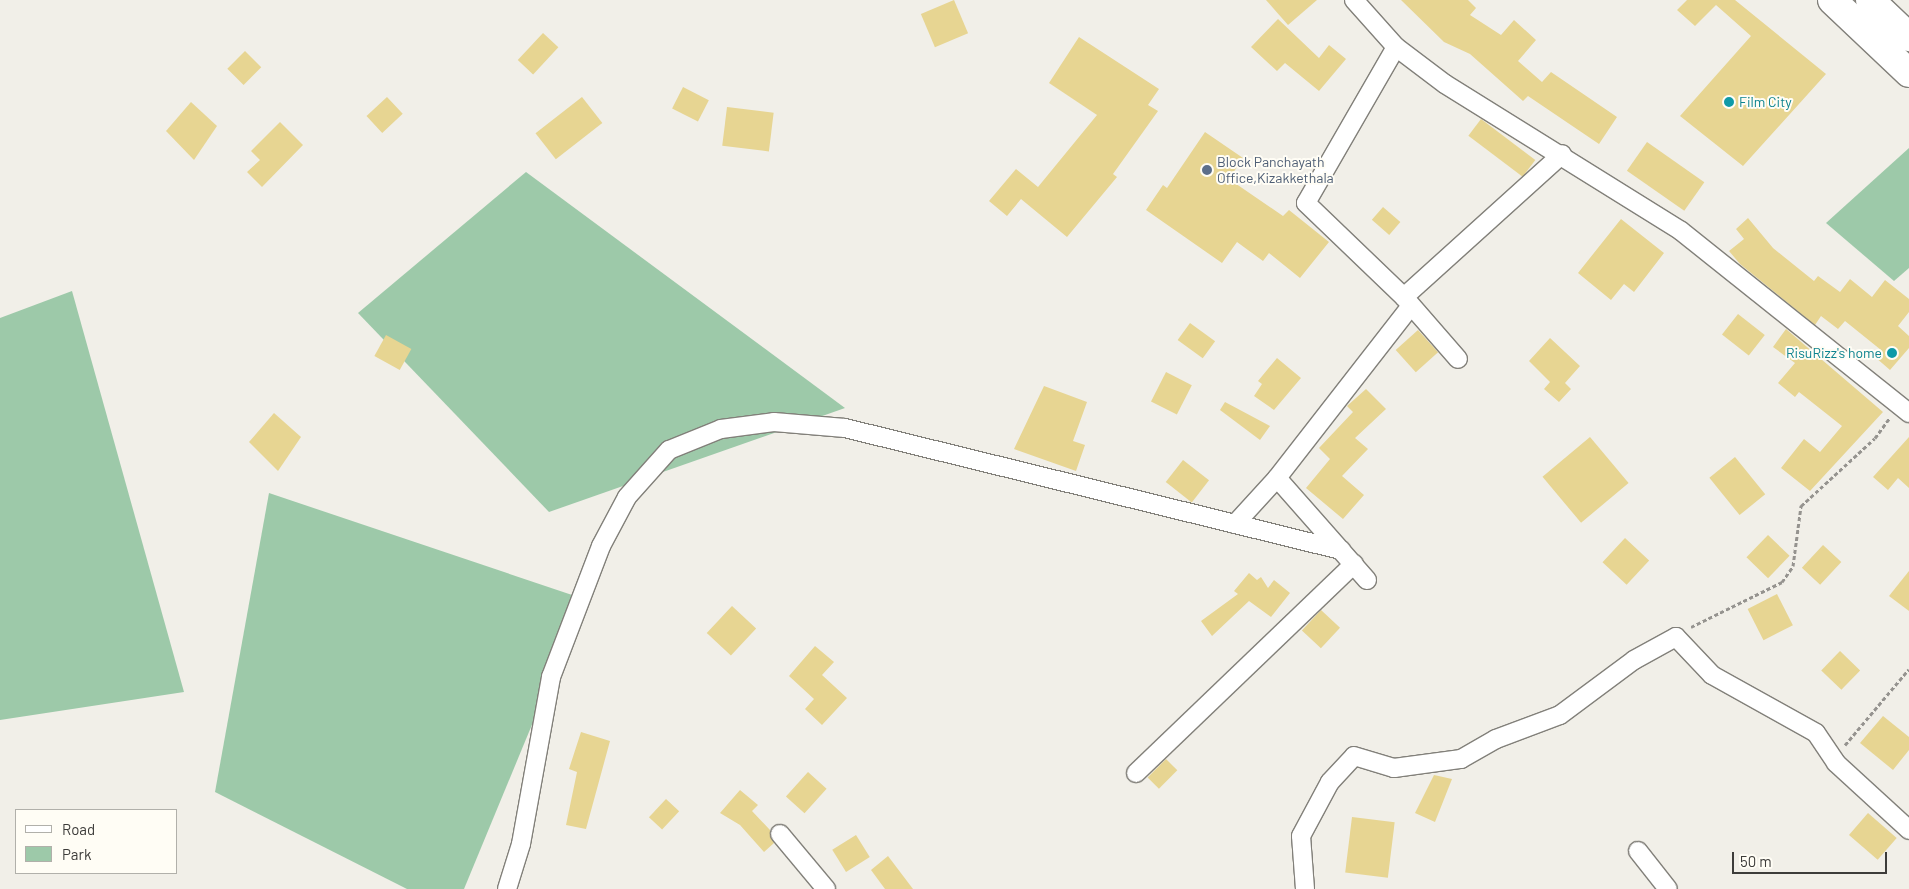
<!DOCTYPE html>
<style>
body{margin:0}
#map{position:relative;width:1909px;height:889px;overflow:hidden;background:#f1efe8;font-family:Barlow,sans-serif}
div>[style]{position:absolute}
.green>*{inset:0;background:#9dc9a9}
.building>*{inset:0;background:#e7d592;transform-origin:0 0}
.path>*{height:3px;margin-top:-1.5px;transform-origin:0;background:repeating-linear-gradient(90deg,#95938f 0 4px,transparent 0 6.5px)}
.roads{filter:drop-shadow(1px 0 #82807a) drop-shadow(-1px 0 #82807a) drop-shadow(0 1px #82807a) drop-shadow(0 -1px #82807a)}
.minor>*{height:18px;margin:-9px;padding:0 9px;transform-origin:9px;border-radius:9px;background:#fff}
.primary>*{height:28px;margin:-14px;padding:0 14px;transform-origin:14px;border-radius:14px;background:#fff}
.dots>*{width:14px;height:14px;translate:-50% -50%;box-sizing:border-box;border:2px solid #fffdf5;border-radius:50%}
span{translate:-50% -50%;white-space:nowrap;text-align:center;line-height:1.15;-webkit-text-stroke:4px #fffdf5;paint-order:stroke}
.culture-label{font-size:14px;color:#0d838f}
.left{translate:0 -50%;text-align:left}
.right{translate:-100% -50%;text-align:right}
.service-label{font-size:14px;color:#4e5e75}
.legend{position:absolute;left:15px;top:809px;width:162px;height:65px;box-sizing:border-box;background:#fffdf5;border:1px solid #b1b0aa;margin:0;padding:6px 9px;list-style:none;font-size:15px;color:#3d3c3a}
.legend li{display:flex;align-items:center;gap:10px;height:25px}
.legend b{width:25px;border:1px solid #b1b0aa}
.scale{position:absolute;left:1732px;top:852px;width:155px;height:22px;box-sizing:border-box;border:2px solid #3d3c3a;border-top:0;padding-left:6px;font-size:15px;line-height:18px;white-space:nowrap;color:#3d3c3a;-webkit-text-stroke:4px #fffdf5;paint-order:stroke}
</style>
<div id="map">
<div class="green">
<i style="clip-path:polygon(1909px 148px,1909px 268px,1894px 281px,1826px 223px)"></i>
<i style="clip-path:polygon(526px 172px,845px 408px,549px 512px,358px 313px)"></i>
<i style="clip-path:polygon(72px 291px,184px 692px,0 720px,0 318px)"></i>
<i style="clip-path:polygon(269px 493px,584px 599px,464px 889px,407px 889px,215px 792px)"></i>
</div>
<div class="building">
<i style="left:954px;top:0;width:36px;height:36px;rotate:67deg"></i>
<i style="clip-path:polygon(1266px 0,1317px 0,1288px 25px)"></i>
<i style="clip-path:polygon(1401px 0,1468px 0,1476px 8px,1470px 15px,1501px 35px,1514px 20px,1536px 40px,1518px 61px,1542px 82px,1551px 72px,1617px 117px,1599px 144px,1528px 96px,1523px 101px,1470px 54px,1444px 42px)"></i>
<i style="clip-path:polygon(1687px 0,1735px 0,1826px 74px,1743px 166px,1680px 116px,1751px 36px,1716px 5px,1695px 26px,1677px 10px)"></i>
<i style="clip-path:polygon(1278px 19px,1319px 58px,1329px 45px,1346px 59px,1319px 91px,1285px 63px,1277px 71px,1251px 47px)"></i>
<i style="left:543px;top:33px;width:21px;height:37px;rotate:43deg"></i>
<i style="clip-path:polygon(1079px 37px,1159px 89px,1148px 105px,1158px 111px,1113px 174px,1117px 177px,1067px 237px,1021px 199px,1007px 216px,989px 201px,1016px 169px,1038px 187px,1097px 115px,1049px 83px)"></i>
<i style="left:245px;top:51px;width:23px;height:25px;rotate:45deg"></i>
<i style="left:683px;top:87px;width:29px;height:24px;rotate:27deg"></i>
<i style="left:387px;top:97px;width:23px;height:28px;rotate:47deg"></i>
<i style="left:582px;top:97px;width:33px;height:59px;rotate:52deg"></i>
<i style="clip-path:polygon(191px 102px,217px 126px,194px 160px,166px 131px)"></i>
<i style="left:727px;top:107px;width:47px;height:39px;rotate:7deg"></i>
<i style="left:1481px;top:119px;width:68px;height:21px;rotate:37deg"></i>
<i style="clip-path:polygon(280px 122px,303px 145px,262px 187px,247px 172px,260px 160px,251px 151px)"></i>
<i style="clip-path:polygon(1205px 132px,1243px 158px,1229px 179px,1283px 216px,1289px 210px,1329px 242px,1300px 278px,1269px 253px,1263px 261px,1237px 242px,1222px 263px,1146px 210px,1163px 185px,1167px 188px)"></i>
<i style="left:1647px;top:142px;width:70px;height:35px;rotate:35deg"></i>
<i style="left:1383px;top:207px;width:23px;height:17px;rotate:41deg"></i>
<i style="clip-path:polygon(1748px 218px,1773px 248px,1814px 281px,1818px 276px,1840px 292px,1850px 279px,1872px 297px,1885px 280px,1909px 299px,1909px 312px,1898px 326px,1909px 336px,1909px 348px,1890px 370px,1875px 357px,1881px 350px,1845px 321px,1838px 329px,1821px 316px,1815px 325px,1740px 264px,1729px 251px,1744px 239px,1736px 229px)"></i>
<i style="clip-path:polygon(1621px 219px,1664px 253px,1634px 292px,1624px 284px,1611px 300px,1578px 273px)"></i>
<i style="left:1738px;top:314px;width:34px;height:26px;rotate:38deg"></i>
<i style="left:1190px;top:323px;width:31px;height:21px;rotate:36deg"></i>
<i style="clip-path:polygon(1786px 329px,1883px 412px,1810px 491px,1781px 468px,1804px 439px,1820px 452px,1842px 426px,1799px 392px,1795px 397px,1778px 383px,1795px 363px,1773px 347px)"></i>
<i style="left:1418px;top:330px;width:30px;height:30px;rotate:48deg"></i>
<i style="left:386px;top:335px;width:29px;height:24px;rotate:29deg"></i>
<i style="clip-path:polygon(1550px 338px,1580px 366px,1565px 383px,1571px 389px,1559px 402px,1544px 389px,1550px 382px,1529px 361px)"></i>
<i style="clip-path:polygon(1277px 358px,1301px 378px,1274px 410px,1254px 396px,1262px 384px,1258px 381px)"></i>
<i style="left:1166px;top:372px;width:29px;height:33px;rotate:27deg"></i>
<i style="clip-path:polygon(1044px 386px,1087px 402px,1073px 441px,1085px 445px,1076px 471px,1014px 449px)"></i>
<i style="clip-path:polygon(1366px 389px,1386px 409px,1355px 438px,1368px 449px,1342px 476px,1364px 495px,1343px 519px,1306px 488px,1330px 459px,1319px 448px,1353px 412px,1347px 406px)"></i>
<i style="clip-path:polygon(1225px 402px,1270px 426px,1260px 440px,1220px 410px)"></i>
<i style="clip-path:polygon(274px 413px,301px 437px,278px 471px,249px 442px)"></i>
<i style="left:1590px;top:437px;width:60px;height:62px;rotate:50deg"></i>
<i style="clip-path:polygon(1909px 437px,1909px 488px,1898px 478px,1888px 490px,1873px 477px)"></i>
<i style="left:1735px;top:457px;width:48px;height:33px;rotate:51deg"></i>
<i style="left:1183px;top:460px;width:33px;height:28px;rotate:38deg"></i>
<i style="left:1768px;top:535px;width:30px;height:31px;rotate:44deg"></i>
<i style="left:1625px;top:538px;width:33px;height:33px;rotate:43deg"></i>
<i style="left:1823px;top:545px;width:25px;height:31px;rotate:43deg"></i>
<i style="clip-path:polygon(1909px 571px,1909px 611px,1889px 596px)"></i>
<i style="clip-path:polygon(1249px 573px,1257px 580px,1261px 577px,1268px 588px,1274px 580px,1290px 593px,1271px 617px,1249px 601px,1212px 636px,1201px 621px,1238px 594px,1234px 591px)"></i>
<i style="left:1777px;top:594px;width:35px;height:33px;rotate:63deg"></i>
<i style="left:732px;top:606px;width:33px;height:37px;rotate:43deg"></i>
<i style="left:1321px;top:610px;width:26px;height:28px;rotate:43deg"></i>
<i style="clip-path:polygon(815px 646px,834px 662px,822px 675px,847px 698px,822px 725px,805px 709px,814px 699px,789px 676px)"></i>
<i style="left:1840px;top:651px;width:28px;height:27px;rotate:44deg"></i>
<i style="clip-path:polygon(1883px 716px,1909px 737px,1909px 750px,1893px 770px,1860px 743px)"></i>
<i style="clip-path:polygon(581px 732px,610px 741px,586px 829px,566px 825px,577px 772px,569px 769px)"></i>
<i style="left:1166px;top:759px;width:16px;height:26px;rotate:45deg"></i>
<i style="left:808px;top:772px;width:25px;height:33px;rotate:42deg"></i>
<i style="clip-path:polygon(1434px 775px,1452px 779px,1435px 822px,1415px 813px)"></i>
<i style="clip-path:polygon(740px 790px,758px 805px,752px 811px,770px 830px,774px 843px,764px 852px,740px 825px,720px 813px)"></i>
<i style="left:666px;top:799px;width:18px;height:25px;rotate:43deg"></i>
<i style="left:1868px;top:813px;width:38px;height:29px;rotate:41deg"></i>
<i style="left:1352px;top:817px;width:43px;height:56px;rotate:7deg"></i>
<i style="left:856px;top:835px;width:26px;height:28px;rotate:58deg"></i>
<i style="clip-path:polygon(888px 856px,913px 889px,885px 889px,871px 870px)"></i>
</div>
<div class="path">
<i style="left:1691px;top:627px;width:102px;rotate:-26.3deg"></i>
<i style="left:1782px;top:582px;width:19px;rotate:-55deg"></i>
<i style="left:1793px;top:566px;width:61px;rotate:-82.4deg"></i>
<i style="left:1801px;top:506px;width:100px;rotate:-42.6deg"></i>
<i style="left:1875px;top:438px;width:24px;rotate:-54deg"></i>
<i style="left:1845px;top:745px;width:99px;rotate:-49.9deg"></i>
</div>
<div class="roads">
<div class="minor">
<i style="left:1354px;top:0;width:63px;rotate:48.2deg"></i>
<i style="left:1396px;top:47px;width:61px;rotate:37.1deg"></i>
<i style="left:1445px;top:84px;width:278px;rotate:31.9deg"></i>
<i style="left:1681px;top:231px;width:292px;rotate:38.6deg"></i>
<i style="left:1396px;top:47px;width:180px;rotate:120deg"></i>
<i style="left:1306px;top:203px;width:136px;rotate:43.8deg"></i>
<i style="left:1404px;top:297px;width:82px;rotate:48.9deg"></i>
<i style="left:1404px;top:297px;width:213px;rotate:-42.1deg"></i>
<i style="left:1235px;top:524px;width:62px;rotate:-47.6deg"></i>
<i style="left:1367px;top:580px;width:136px;rotate:-131.4deg"></i>
<i style="left:1277px;top:478px;width:217px;rotate:-52.1deg"></i>
<i style="left:1136px;top:773px;width:302px;rotate:-43.8deg"></i>
<i style="left:780px;top:834px;width:72px;rotate:50.1deg"></i>
<i style="left:1638px;top:851px;width:48px;rotate:51.7deg"></i>
<i style="left:507px;top:889px;width:47px;rotate:-72.7deg"></i>
<i style="left:521px;top:844px;width:170px;rotate:-79.8deg"></i>
<i style="left:551px;top:677px;width:140px;rotate:-69.1deg"></i>
<i style="left:601px;top:546px;width:55px;rotate:-62deg"></i>
<i style="left:627px;top:497px;width:63px;rotate:-48.2deg"></i>
<i style="left:669px;top:450px;width:56px;rotate:-22deg"></i>
<i style="left:721px;top:429px;width:53px;rotate:-7.5deg"></i>
<i style="left:774px;top:422px;width:71px;rotate:4.8deg"></i>
<i style="left:845px;top:428px;width:511px;rotate:13.82deg"></i>
<i style="left:1305px;top:889px;width:53px;rotate:-94.3deg"></i>
<i style="left:1301px;top:836px;width:61px;rotate:-61.8deg"></i>
<i style="left:1330px;top:782px;width:35px;rotate:-47deg"></i>
<i style="left:1354px;top:756px;width:42px;rotate:16.7deg"></i>
<i style="left:1394px;top:768px;width:68px;rotate:-7.7deg"></i>
<i style="left:1461px;top:759px;width:40px;rotate:-29.7deg"></i>
<i style="left:1496px;top:739px;width:68px;rotate:-20.6deg"></i>
<i style="left:1560px;top:715px;width:92px;rotate:-36.6deg"></i>
<i style="left:1634px;top:660px;width:48px;rotate:-28.7deg"></i>
<i style="left:1676px;top:637px;width:52px;rotate:46.5deg"></i>
<i style="left:1712px;top:675px;width:119px;rotate:29.1deg"></i>
<i style="left:1816px;top:733px;width:36px;rotate:56deg"></i>
<i style="left:1836px;top:763px;width:99px;rotate:42.5deg"></i>
</div>
<div class="primary">
<i style="left:1832px;top:0;width:106px;rotate:43.5deg"></i>
<i style="left:1870px;top:0;width:54px;rotate:43.5deg"></i>
</div>
</div>
<div class="dots">
<i style="left:1729px;top:102px;background:#0f9aa8"></i>
<i style="left:1207px;top:170px;background:#5c6f8a"></i>
<i style="left:1892px;top:353px;background:#0f9aa8"></i>
</div>
<div class="culture-label">
<span class="left" style="left:1739px;top:102px">Film City</span>
<span class="right" style="left:1882px;top:353px">RisuRizz's home</span>
</div>
<div class="service-label">
<span class="left" style="left:1217px;top:170px">Block Panchayath<br>Office,Kizakkethala</span>
</div>
<ul class="legend">
<li><b style="height:6px;background:#fff"></b>Road</li>
<li><b style="height:14px;background:#9dc9a9"></b>Park</li>
</ul>
<div class="scale">50 m</div>
</div>
